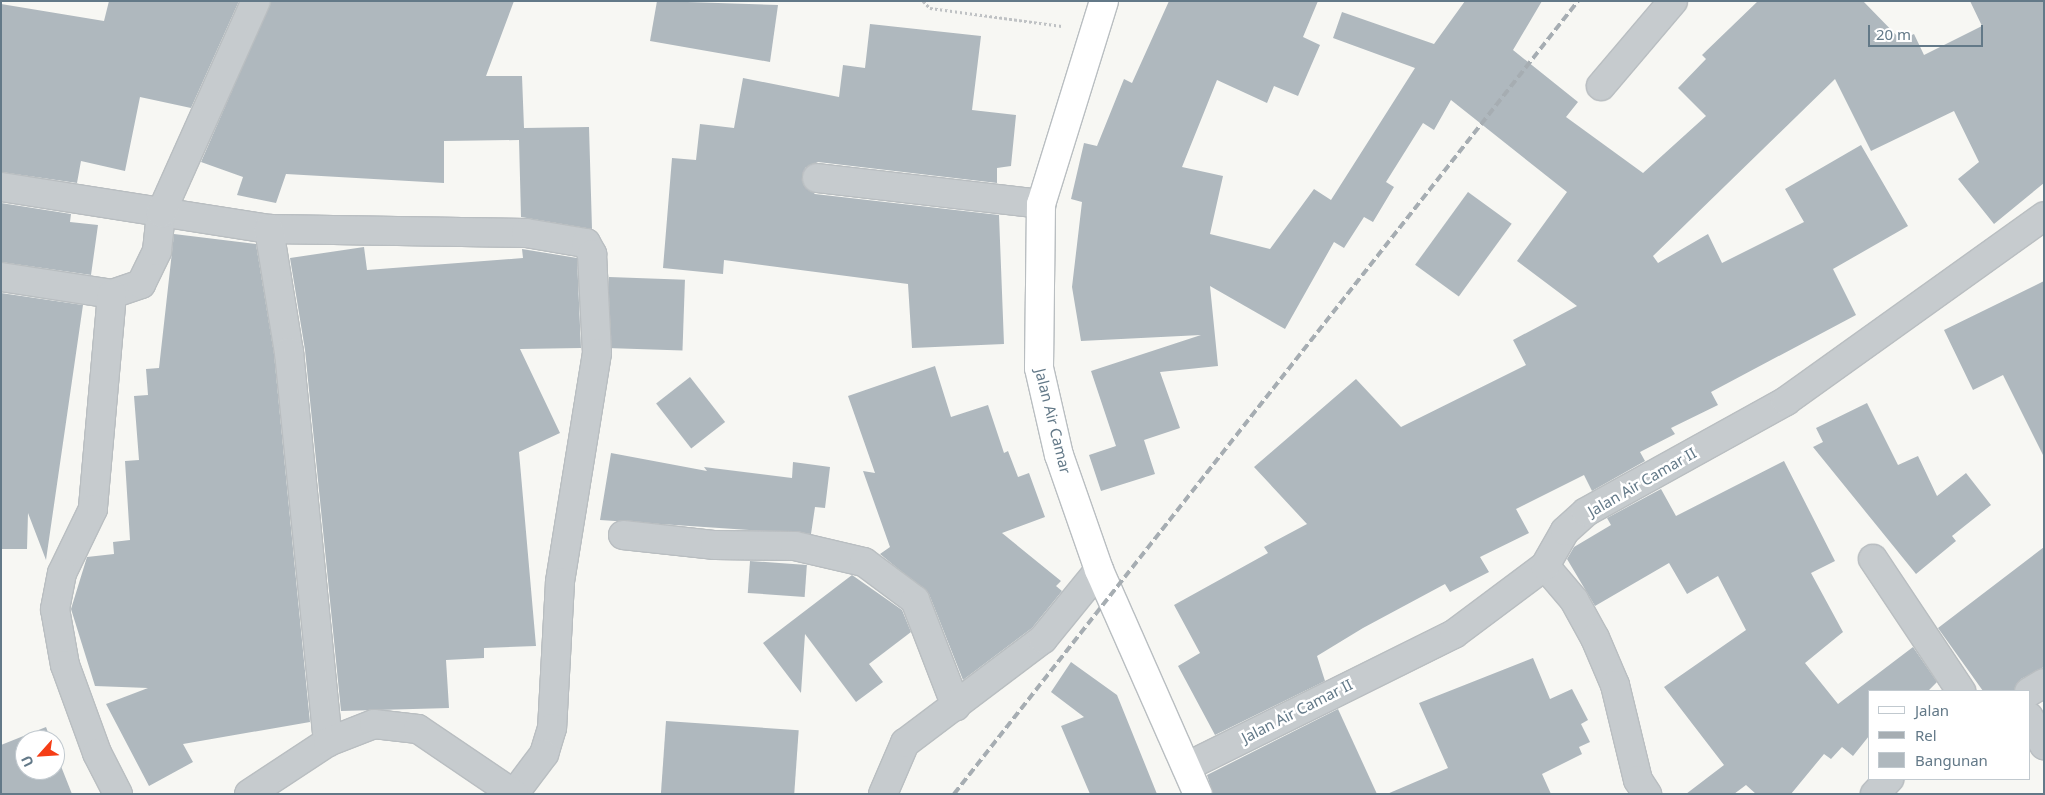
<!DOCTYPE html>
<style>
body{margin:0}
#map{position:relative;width:2045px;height:795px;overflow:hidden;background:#f7f7f3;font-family:"Noto Sans",sans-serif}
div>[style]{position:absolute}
.building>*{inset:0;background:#afb8be;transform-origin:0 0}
.path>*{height:3px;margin-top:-1.5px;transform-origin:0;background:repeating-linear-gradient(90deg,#bfc2c4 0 2.5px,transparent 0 5px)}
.roads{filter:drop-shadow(1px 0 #b9bec1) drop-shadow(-1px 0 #b9bec1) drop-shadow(0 1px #b9bec1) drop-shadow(0 -1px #b9bec1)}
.minor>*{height:28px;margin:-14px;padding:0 14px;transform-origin:14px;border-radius:14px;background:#c6cbce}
.major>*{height:28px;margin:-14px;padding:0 14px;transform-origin:14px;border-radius:14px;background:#fff}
.rail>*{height:4px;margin-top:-2px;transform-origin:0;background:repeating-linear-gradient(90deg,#a6adb2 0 8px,transparent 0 12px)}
span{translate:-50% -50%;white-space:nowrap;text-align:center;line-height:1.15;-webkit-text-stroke:5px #fff;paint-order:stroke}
.street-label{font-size:15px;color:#637988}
.frame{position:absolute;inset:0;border:2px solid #637988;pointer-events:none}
.legend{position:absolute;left:1868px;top:690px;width:162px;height:90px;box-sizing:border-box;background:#fff;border:1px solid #c1c9cf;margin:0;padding:6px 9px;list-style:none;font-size:15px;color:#637988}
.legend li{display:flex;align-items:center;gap:10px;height:25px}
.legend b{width:25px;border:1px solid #c1c9cf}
.north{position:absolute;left:15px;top:730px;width:50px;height:50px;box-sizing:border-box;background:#fff;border:1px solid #c1c9cf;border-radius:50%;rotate:244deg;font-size:14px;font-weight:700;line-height:20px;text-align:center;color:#637988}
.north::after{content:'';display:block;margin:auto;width:18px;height:22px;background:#f53d16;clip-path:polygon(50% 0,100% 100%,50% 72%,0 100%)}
.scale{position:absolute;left:1868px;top:25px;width:115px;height:22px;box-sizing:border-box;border:2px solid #637988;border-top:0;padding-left:6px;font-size:15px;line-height:18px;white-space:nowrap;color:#637988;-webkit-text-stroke:4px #fff;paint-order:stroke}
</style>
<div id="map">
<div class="building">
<i style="clip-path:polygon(109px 1px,239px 1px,191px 108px,140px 97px,125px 171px,81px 161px,77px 183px,1px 172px,1px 4px,104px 21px)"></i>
<i style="clip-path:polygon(271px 1px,514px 1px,486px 76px,522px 76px,524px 128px,589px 127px,592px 229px,521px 217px,519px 140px,444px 141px,444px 183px,286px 174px,276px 203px,237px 195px,243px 177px,201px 162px)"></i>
<i style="clip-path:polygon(657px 1px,778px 5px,770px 62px,650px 41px)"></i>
<i style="clip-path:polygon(1169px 1px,1318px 1px,1303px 37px,1320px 45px,1298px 96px,1274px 86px,1267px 103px,1217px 80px,1182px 167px,1223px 176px,1210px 234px,1270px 249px,1314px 189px,1331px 200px,1415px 68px,1333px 38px,1342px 12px,1434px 44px,1465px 1px,1542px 1px,1513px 50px,1578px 102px,1566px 117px,1643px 173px,1706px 116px,1678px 88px,1706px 59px,1702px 55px,1758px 1px,1863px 1px,1901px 40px,1914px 34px,1924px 55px,1982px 26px,1970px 1px,2044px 1px,2044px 183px,1994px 224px,1958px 179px,1979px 162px,1954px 111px,1871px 151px,1835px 79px,1653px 256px,1658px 263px,1708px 234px,1722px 263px,1804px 222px,1785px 189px,1861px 145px,1908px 226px,1833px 269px,1856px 315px,1711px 392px,1718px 405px,1671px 428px,1675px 434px,1640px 452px,1645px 461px,1592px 491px,1584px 475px,1516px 509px,1529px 533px,1480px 557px,1489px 572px,1450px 592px,1445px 584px,1363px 628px,1317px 656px,1325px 681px,1215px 735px,1178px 666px,1200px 653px,1174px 605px,1268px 553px,1264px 547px,1307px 524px,1254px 467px,1356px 379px,1401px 427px,1526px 365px,1513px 340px,1577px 306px,1517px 261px,1567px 192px,1451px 100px,1434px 130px,1423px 123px,1386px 182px,1394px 187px,1373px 222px,1364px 217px,1344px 248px,1334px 242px,1285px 329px,1210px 286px,1218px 366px,1160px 372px,1180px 428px,1144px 440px,1155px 474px,1101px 491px,1089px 455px,1116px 446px,1091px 371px,1201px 335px,1081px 341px,1072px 287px,1082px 202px,1071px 199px,1084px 143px,1097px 146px,1124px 79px,1132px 83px)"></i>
<i style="clip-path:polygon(870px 24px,981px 36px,972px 110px,1016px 115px,1011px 166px,997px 168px,997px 183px,818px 162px,805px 168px,803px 184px,815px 194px,999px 215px,1004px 344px,912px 348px,908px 284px,724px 260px,723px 274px,663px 268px,672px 158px,696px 160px,700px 124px,734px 128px,743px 78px,839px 97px,843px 65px,865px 68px)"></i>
<i style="left:1468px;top:192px;width:54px;height:90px;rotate:36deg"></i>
<i style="clip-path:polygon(1px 203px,71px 214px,70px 222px,98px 225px,91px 275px,1px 262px)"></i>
<i style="clip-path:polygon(174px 234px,256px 244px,274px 354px,310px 722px,183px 744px,193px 762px,149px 786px,106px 704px,148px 688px,95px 686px,71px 609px,87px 557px,114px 554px,113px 542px,130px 540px,125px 461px,139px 460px,134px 396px,148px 395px,146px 369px,159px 368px)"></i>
<i style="clip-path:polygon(364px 247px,367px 270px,523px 258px,522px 249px,577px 258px,581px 348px,520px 349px,560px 433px,519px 452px,536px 646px,484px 648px,484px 658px,446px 660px,449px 708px,341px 711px,305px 350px,290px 258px)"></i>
<i style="left:609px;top:277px;width:76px;height:71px;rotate:2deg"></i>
<i style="clip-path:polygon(2044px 281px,2044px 457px,2003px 375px,1973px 390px,1944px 330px)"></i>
<i style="clip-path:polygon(1px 293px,83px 305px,46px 560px,28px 513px,27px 549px,1px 549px)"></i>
<i style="clip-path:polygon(935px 366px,951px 417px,988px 405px,1004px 453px,1008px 451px,1018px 477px,1029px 473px,1045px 517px,1002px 533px,1061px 581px,1056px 586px,1062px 591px,1032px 628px,963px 680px,929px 594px,880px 554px,890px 547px,863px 471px,875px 473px,848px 396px)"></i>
<i style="left:690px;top:377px;width:57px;height:43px;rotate:52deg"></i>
<i style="clip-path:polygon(1867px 403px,1898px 465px,1918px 456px,1937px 496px,1966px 473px,1991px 505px,1952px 536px,1956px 541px,1916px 574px,1813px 447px,1823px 442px,1816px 428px)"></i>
<i style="clip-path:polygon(611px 453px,707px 471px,704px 467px,792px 478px,793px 462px,830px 467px,825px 508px,815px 507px,811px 534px,600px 520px)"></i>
<i style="clip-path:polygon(1784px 461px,1835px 561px,1811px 573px,1843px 632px,1805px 663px,1838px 704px,1913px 647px,1937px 682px,1928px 691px,1869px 691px,1869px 736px,1853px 756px,1842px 747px,1831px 759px,1824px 754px,1791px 794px,1756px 794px,1746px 785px,1734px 794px,1686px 794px,1724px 765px,1664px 687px,1746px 630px,1718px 576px,1687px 594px,1669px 563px,1595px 606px,1567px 559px,1574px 547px,1611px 525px,1607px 518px,1661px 489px,1676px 516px)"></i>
<i style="clip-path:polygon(2044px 547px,2044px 667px,2021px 679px,2014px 691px,1983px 691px,1938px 628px)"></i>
<i style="left:750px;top:561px;width:57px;height:32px;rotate:4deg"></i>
<i style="clip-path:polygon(852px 575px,902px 610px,911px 632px,869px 664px,883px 682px,856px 702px,805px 634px,801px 693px,763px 643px)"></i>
<i style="clip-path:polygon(1533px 658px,1550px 699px,1572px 689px,1588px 720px,1581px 724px,1590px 742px,1579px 747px,1582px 754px,1542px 774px,1551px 794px,1387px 794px,1448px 768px,1419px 703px)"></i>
<i style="clip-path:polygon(1071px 662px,1117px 695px,1157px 794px,1090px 794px,1061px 726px,1084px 717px,1051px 692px)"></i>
<i style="clip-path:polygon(1338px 709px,1377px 794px,1213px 794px,1207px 775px)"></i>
<i style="left:666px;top:721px;width:133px;height:73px;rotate:4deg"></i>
<i style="clip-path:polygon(46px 727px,51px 740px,25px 740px,25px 770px,55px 770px,55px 751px,72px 794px,1px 794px,1px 745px)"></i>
</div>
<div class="path">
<i style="left:923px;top:1px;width:10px;rotate:45deg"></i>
<i style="left:930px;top:8px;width:133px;rotate:7.8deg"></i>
</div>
<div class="roads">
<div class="minor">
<i style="left:1601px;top:86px;width:111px;rotate:-49.7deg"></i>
<i style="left:817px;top:178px;width:226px;rotate:6.6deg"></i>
<i style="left:1px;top:187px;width:271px;rotate:8.9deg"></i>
<i style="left:269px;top:229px;width:257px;rotate:0.9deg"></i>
<i style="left:526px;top:233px;width:61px;rotate:9.5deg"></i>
<i style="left:586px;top:243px;width:13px;rotate:61deg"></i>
<i style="left:592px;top:254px;width:99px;rotate:87.1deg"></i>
<i style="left:597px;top:353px;width:232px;rotate:99.2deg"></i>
<i style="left:560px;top:582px;width:146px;rotate:93.1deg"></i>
<i style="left:552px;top:728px;width:27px;rotate:107deg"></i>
<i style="left:544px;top:754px;width:50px;rotate:126.9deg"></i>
<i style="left:269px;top:229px;width:125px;rotate:80.8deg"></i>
<i style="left:289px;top:352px;width:392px;rotate:84.3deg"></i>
<i style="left:1px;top:277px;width:112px;rotate:8.7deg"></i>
<i style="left:112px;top:294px;width:31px;rotate:-19deg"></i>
<i style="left:141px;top:284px;width:37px;rotate:-64deg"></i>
<i style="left:157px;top:251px;width:38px;rotate:-84deg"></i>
<i style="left:161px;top:213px;width:232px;rotate:-65.9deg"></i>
<i style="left:112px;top:294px;width:216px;rotate:95.1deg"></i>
<i style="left:93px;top:509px;width:71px;rotate:115.8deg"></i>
<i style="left:62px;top:573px;width:37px;rotate:101deg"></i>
<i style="left:55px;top:609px;width:57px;rotate:79.9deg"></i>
<i style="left:65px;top:665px;width:94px;rotate:70deg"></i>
<i style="left:97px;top:753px;width:46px;rotate:62.9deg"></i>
<i style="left:623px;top:535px;width:93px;rotate:6.2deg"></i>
<i style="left:715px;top:545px;width:80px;rotate:0.7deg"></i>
<i style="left:795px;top:546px;width:71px;rotate:13.1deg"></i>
<i style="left:864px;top:562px;width:64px;rotate:36.7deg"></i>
<i style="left:915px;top:600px;width:114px;rotate:68.9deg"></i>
<i style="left:1873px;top:559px;width:159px;rotate:56.3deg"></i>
<i style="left:1545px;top:566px;width:45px;rotate:49.5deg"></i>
<i style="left:1574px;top:600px;width:43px;rotate:61.1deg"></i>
<i style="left:1595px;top:638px;width:51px;rotate:66.9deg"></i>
<i style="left:1615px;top:685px;width:98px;rotate:76.4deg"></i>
<i style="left:1638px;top:780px;width:17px;rotate:57deg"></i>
<i style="left:2029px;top:692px;width:17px;rotate:-31deg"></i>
<i style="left:2029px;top:717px;width:32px;rotate:62deg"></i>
<i style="left:1188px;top:766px;width:297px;rotate:-26.4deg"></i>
<i style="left:1454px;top:634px;width:114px;rotate:-36.8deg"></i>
<i style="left:1545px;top:566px;width:40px;rotate:-60.3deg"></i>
<i style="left:1565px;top:531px;width:28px;rotate:-42deg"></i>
<i style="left:1586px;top:512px;width:229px;rotate:-29deg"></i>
<i style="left:1786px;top:401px;width:317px;rotate:-35.6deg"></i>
<i style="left:249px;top:794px;width:95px;rotate:-33.4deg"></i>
<i style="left:328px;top:742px;width:49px;rotate:-21.4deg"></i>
<i style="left:374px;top:724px;width:44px;rotate:6.5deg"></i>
<i style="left:418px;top:729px;width:116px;rotate:34.1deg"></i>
<i style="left:883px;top:794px;width:56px;rotate:-66.7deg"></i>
<i style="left:905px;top:743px;width:173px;rotate:-37deg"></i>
<i style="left:1043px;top:639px;width:89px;rotate:-50.9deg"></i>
<i style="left:1875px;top:794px;width:21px;rotate:-47deg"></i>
</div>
<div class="major">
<i style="left:1104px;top:1px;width:213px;rotate:107.2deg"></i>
<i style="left:1041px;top:204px;width:164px;rotate:90.7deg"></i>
<i style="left:1039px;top:368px;width:89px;rotate:77.1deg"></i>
<i style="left:1059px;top:455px;width:122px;rotate:70.8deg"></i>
<i style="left:1099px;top:570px;width:245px;rotate:66.2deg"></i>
</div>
</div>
<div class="rail">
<i style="left:954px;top:794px;width:1009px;rotate:-51.8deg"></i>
</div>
<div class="street-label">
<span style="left:1053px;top:421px;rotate:76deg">Jalan Air Camar</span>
<span style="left:1642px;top:482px;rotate:-30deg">Jalan Air Camar II</span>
<span style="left:1297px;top:711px;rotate:-27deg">Jalan Air Camar II</span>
</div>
<div class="frame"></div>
<ul class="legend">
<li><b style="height:6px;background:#fff"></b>Jalan</li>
<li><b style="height:6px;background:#a6adb2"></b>Rel</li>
<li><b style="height:14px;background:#afb8be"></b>Bangunan</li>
</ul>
<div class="north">U</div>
<div class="scale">20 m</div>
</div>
